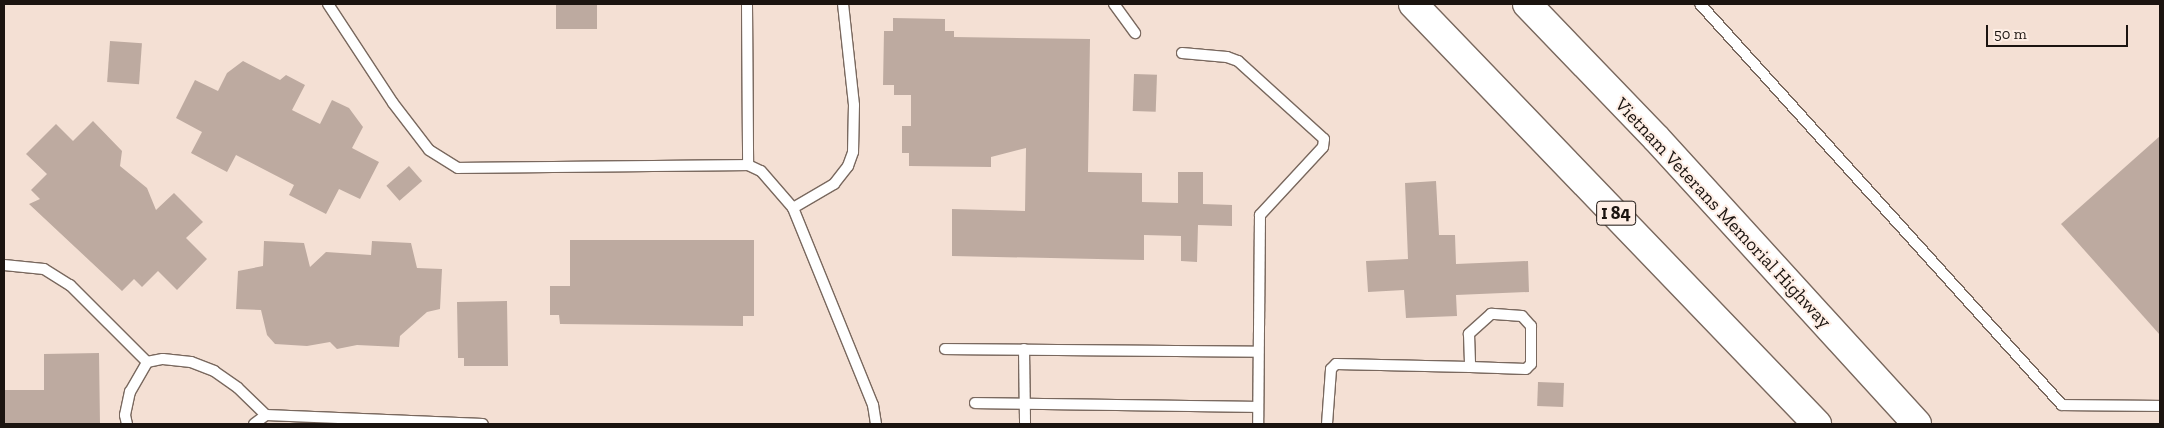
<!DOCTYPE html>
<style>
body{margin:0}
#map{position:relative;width:2164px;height:428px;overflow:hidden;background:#f4e0d4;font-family:"Zilla Slab",serif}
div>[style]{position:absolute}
.building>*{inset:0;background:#bdaaa0;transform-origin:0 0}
.roads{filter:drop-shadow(1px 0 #79685e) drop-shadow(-1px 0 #79685e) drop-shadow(0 1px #79685e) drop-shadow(0 -1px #79685e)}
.service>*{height:10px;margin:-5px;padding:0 5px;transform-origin:5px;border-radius:5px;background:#fff}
.motorway>*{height:28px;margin:-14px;padding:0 14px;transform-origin:14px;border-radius:14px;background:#fff}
span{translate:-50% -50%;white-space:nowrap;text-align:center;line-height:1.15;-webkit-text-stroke:4px #feeee5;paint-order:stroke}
.shield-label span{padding:1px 4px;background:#feeee5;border:1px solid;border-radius:4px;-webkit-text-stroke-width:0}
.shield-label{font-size:18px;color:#1b1410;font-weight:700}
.street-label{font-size:19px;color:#1b1410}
.frame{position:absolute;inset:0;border:5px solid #1b1410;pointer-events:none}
.scale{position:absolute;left:1986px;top:25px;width:142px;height:22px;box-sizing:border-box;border:2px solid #1b1410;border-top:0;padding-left:6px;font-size:15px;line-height:18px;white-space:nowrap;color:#1b1410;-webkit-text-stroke:4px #feeee5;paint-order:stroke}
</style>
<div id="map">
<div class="building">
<i style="left:556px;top:4px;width:41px;height:25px"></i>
<i style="clip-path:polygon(893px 18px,945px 19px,945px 31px,954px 31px,954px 37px,1090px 39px,1088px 172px,1142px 173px,1142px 202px,1178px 203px,1178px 172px,1203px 172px,1203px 204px,1232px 205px,1232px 226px,1198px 225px,1197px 262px,1181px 261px,1181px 236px,1144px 235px,1144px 260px,952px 256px,952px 209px,1025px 211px,1026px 148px,991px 157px,991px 167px,909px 166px,909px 153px,902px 153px,902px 126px,911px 126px,911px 95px,894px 95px,894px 85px,883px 85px,884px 31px,893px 31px)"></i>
<i style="left:110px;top:41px;width:32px;height:41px;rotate:4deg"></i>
<i style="clip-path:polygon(243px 61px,280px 80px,286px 75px,305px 85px,292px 110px,320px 124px,332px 100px,349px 108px,363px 127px,352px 148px,379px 162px,360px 199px,339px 189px,326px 214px,289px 195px,294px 185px,236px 155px,227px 172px,191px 153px,202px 132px,176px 118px,195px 80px,218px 91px,227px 73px)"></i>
<i style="left:1134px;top:74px;width:23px;height:37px;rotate:2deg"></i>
<i style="clip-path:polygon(93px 121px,122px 151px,120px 166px,147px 188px,156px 210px,174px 193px,203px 222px,186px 238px,207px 259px,177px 290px,158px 271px,142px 287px,134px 279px,122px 291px,29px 204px,40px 199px,31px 190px,47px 174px,26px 154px,56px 124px,73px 141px)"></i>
<i style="clip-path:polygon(2160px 136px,2160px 335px,2061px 224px)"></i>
<i style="left:409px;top:166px;width:20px;height:30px;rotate:49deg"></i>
<i style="clip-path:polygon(1436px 181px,1439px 235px,1455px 235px,1456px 264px,1528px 261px,1529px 292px,1456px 295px,1457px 316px,1406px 318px,1404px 290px,1368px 292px,1366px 261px,1408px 259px,1405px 183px)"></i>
<i style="clip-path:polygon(570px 240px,754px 240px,754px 316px,743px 316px,743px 326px,560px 324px,559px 315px,550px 315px,550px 286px,570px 286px)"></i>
<i style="clip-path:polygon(264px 241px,304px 243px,310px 267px,326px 252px,371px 255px,372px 241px,411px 243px,417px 268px,442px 269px,440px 309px,427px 312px,400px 336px,399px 347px,357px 345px,337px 349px,330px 342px,307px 346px,275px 344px,267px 335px,261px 310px,236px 309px,238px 271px,263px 266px)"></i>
<i style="clip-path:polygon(507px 301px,508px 366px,464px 366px,464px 358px,458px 358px,457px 302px)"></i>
<i style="clip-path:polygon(99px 353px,100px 424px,4px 424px,4px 390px,44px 390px,44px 354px)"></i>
<i style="left:1538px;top:382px;width:26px;height:24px;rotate:2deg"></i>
</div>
<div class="roads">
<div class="service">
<i style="left:328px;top:4px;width:118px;rotate:56.7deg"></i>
<i style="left:393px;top:103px;width:59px;rotate:52.5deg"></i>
<i style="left:429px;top:150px;width:34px;rotate:32deg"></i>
<i style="left:458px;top:168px;width:290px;rotate:-0.6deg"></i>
<i style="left:747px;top:4px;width:161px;rotate:89.6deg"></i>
<i style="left:748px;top:165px;width:14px;rotate:25deg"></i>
<i style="left:761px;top:171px;width:49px;rotate:49.1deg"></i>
<i style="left:793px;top:208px;width:213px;rotate:67.9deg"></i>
<i style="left:873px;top:405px;width:19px;rotate:81deg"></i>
<i style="left:1114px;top:4px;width:36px;rotate:54deg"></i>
<i style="left:1700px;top:4px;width:540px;rotate:47.93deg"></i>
<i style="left:2062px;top:405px;width:98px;rotate:0.6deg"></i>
<i style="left:1182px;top:53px;width:45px;rotate:5.1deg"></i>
<i style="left:1227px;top:57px;width:12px;rotate:20deg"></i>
<i style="left:1238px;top:61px;width:116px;rotate:42.2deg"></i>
<i style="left:1324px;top:139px;width:8px;rotate:97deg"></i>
<i style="left:1323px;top:147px;width:93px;rotate:132.8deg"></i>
<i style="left:1260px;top:215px;width:209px;rotate:90.5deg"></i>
<i style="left:793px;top:208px;width:48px;rotate:-30.3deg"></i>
<i style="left:834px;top:184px;width:23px;rotate:-52deg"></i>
<i style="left:848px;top:166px;width:15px;rotate:-70deg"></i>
<i style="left:853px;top:152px;width:47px;rotate:-88.8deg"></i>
<i style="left:854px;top:105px;width:102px;rotate:-96.2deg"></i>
<i style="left:4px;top:265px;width:40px;rotate:5.7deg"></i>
<i style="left:44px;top:269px;width:31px;rotate:32deg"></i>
<i style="left:70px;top:285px;width:109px;rotate:45deg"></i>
<i style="left:945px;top:349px;width:313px;rotate:0.5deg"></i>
<i style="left:1024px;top:349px;width:75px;rotate:89.2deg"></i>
<i style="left:975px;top:403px;width:283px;rotate:0.8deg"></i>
<i style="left:266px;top:415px;width:217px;rotate:2.4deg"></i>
<i style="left:127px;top:424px;width:9px;rotate:-103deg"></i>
<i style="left:125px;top:415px;width:24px;rotate:-78deg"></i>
<i style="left:130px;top:392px;width:34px;rotate:-60deg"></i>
<i style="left:147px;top:362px;width:16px;rotate:-11deg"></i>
<i style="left:163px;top:359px;width:28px;rotate:6deg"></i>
<i style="left:191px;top:362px;width:25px;rotate:21deg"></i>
<i style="left:214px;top:371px;width:29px;rotate:35deg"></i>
<i style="left:238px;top:388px;width:39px;rotate:44deg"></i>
<i style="left:266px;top:415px;width:15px;rotate:143deg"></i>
<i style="left:1327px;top:424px;width:55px;rotate:-85.8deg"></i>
<i style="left:1331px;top:369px;width:7px;rotate:-45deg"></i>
<i style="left:1336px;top:364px;width:134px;rotate:1.3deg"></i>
<i style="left:1470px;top:367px;width:56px;rotate:2deg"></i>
<i style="left:1526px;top:369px;width:7px;rotate:-45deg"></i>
<i style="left:1531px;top:364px;width:38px;rotate:-90deg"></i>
<i style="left:1531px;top:326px;width:13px;rotate:-132deg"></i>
<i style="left:1522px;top:316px;width:31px;rotate:-176deg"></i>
<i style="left:1491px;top:314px;width:30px;rotate:138deg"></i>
<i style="left:1469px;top:334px;width:33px;rotate:88deg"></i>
</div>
<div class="motorway">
<i style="left:1413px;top:4px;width:583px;rotate:46.11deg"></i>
<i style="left:1527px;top:4px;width:186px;rotate:46.1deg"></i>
<i style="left:1656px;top:138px;width:387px;rotate:47.6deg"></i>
</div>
</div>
<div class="shield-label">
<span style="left:1616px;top:213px">I 84</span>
</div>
<div class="street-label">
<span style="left:1723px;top:213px;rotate:47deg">Vietnam Veterans Memorial Highway</span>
</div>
<div class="frame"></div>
<div class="scale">50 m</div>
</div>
